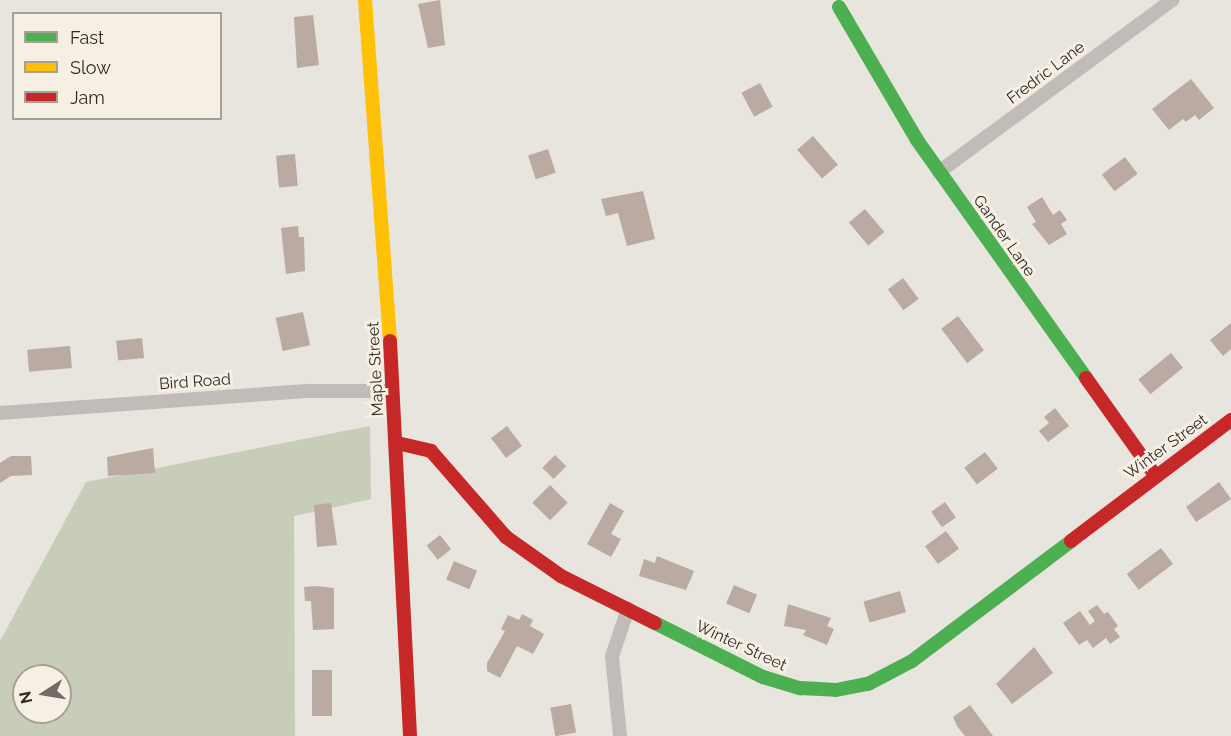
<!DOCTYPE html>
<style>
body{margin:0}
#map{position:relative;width:1231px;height:736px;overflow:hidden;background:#e8e4de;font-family:Raleway,sans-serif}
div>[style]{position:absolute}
.green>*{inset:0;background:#c8cdb9}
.building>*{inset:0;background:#baaaa1;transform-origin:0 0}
.street>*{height:14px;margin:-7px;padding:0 7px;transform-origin:7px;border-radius:7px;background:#c1bcb7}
.fast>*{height:14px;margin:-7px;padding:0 7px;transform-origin:7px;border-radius:7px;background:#4caf50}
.slow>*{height:14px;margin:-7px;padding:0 7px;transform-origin:7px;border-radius:7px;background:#ffc107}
.jam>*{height:14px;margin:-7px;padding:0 7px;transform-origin:7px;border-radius:7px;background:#c62828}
span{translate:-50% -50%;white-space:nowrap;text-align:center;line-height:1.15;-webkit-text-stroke:6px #f6efe4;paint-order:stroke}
.street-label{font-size:16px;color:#312a26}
.legend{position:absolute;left:12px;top:12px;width:210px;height:108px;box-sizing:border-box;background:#f6efe4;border:2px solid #a7a098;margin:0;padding:8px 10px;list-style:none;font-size:18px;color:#312a26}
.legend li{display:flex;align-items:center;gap:12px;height:30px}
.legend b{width:30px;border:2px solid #a7a098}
.north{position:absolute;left:12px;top:664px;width:60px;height:60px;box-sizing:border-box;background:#f6efe4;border:2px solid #a7a098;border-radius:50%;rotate:258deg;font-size:16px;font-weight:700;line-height:24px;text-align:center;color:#312a26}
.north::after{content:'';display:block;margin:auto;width:21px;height:27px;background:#716b66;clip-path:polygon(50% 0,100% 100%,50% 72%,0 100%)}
</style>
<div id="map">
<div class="green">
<i style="clip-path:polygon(evenodd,370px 426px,371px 499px,294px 516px,295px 736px,0 736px,0 641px,86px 482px,370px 426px,24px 676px,60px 676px,60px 712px,24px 712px,24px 676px)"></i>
</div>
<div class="building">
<i style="clip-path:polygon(440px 0,445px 45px,428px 48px,418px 4px)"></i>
<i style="clip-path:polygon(313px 15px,319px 65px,297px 68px,294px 17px)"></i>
<i style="clip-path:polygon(1191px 79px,1214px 108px,1199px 120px,1195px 115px,1186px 122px,1183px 119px,1169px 130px,1152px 109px)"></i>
<i style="left:760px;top:83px;width:27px;height:21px;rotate:62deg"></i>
<i style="left:813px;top:136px;width:38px;height:21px;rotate:49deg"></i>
<i style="left:548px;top:149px;width:25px;height:21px;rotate:72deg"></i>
<i style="left:295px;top:154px;width:32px;height:19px;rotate:85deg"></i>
<i style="left:1125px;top:157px;width:21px;height:29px;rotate:53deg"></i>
<i style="clip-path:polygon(643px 191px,655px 239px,627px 246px,618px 213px,606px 216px,601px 199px)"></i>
<i style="clip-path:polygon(1042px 197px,1053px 215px,1060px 210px,1067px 220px,1061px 224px,1067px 234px,1049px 245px,1032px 224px,1036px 222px,1027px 207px)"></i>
<i style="left:865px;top:209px;width:30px;height:21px;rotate:50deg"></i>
<i style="clip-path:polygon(298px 226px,299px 237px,304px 237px,305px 271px,286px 274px,281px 228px)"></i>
<i style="left:903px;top:278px;width:26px;height:19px;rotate:53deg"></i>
<i style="left:303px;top:312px;width:34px;height:28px;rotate:78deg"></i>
<i style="left:958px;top:316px;width:43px;height:21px;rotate:53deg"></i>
<i style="clip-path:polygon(1231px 323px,1231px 349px,1223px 356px,1210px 340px)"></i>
<i style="left:142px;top:338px;width:20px;height:26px;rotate:84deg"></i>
<i style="left:70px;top:346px;width:22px;height:43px;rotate:85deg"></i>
<i style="left:1171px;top:353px;width:19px;height:42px;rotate:51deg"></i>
<i style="clip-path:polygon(1055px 408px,1069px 426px,1048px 442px,1039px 431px,1049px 423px,1044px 417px)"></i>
<i style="left:507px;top:426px;width:25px;height:20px;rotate:53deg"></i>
<i style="clip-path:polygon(153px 448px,155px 473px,108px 476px,107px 457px)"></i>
<i style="left:985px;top:452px;width:21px;height:26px;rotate:53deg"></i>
<i style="left:555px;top:455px;width:16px;height:18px;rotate:45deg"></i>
<i style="clip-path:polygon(11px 456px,31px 456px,32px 475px,11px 476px,0 483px,0 463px)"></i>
<i style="clip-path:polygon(1219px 482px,1231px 499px,1196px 522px,1186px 507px)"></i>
<i style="left:550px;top:485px;width:25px;height:25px;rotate:45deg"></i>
<i style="left:945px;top:502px;width:19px;height:17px;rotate:55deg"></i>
<i style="clip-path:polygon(331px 503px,337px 545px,317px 547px,314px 505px)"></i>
<i style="clip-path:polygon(610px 503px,624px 511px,611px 534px,621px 539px,611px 557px,587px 544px)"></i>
<i style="left:946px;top:531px;width:22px;height:26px;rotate:54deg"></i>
<i style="left:440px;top:535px;width:18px;height:17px;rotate:52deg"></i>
<i style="left:1161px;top:548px;width:20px;height:43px;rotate:53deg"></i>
<i style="clip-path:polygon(657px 556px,694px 571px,686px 590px,639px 576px,644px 559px,655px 563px)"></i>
<i style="left:454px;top:561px;width:25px;height:20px;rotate:23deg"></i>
<i style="left:734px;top:585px;width:25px;height:20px;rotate:23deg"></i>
<i style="clip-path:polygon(315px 586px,334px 588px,334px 629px,313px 630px,311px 601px,305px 601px,304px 587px)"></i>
<i style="left:900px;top:591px;width:22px;height:38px;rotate:74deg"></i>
<i style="clip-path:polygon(788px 604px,831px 618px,827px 626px,834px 629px,827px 645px,803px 635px,806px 630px,784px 626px)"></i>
<i style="clip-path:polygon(1097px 605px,1104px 614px,1108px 612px,1118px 626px,1114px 629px,1120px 637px,1110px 644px,1106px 638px,1093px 648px,1087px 640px,1079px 645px,1063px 623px,1080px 611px,1090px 625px,1095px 621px,1088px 611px)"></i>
<i style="clip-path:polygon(522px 614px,533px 620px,530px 626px,544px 634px,533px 654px,517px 646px,500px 678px,487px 671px,487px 663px,505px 631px,501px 629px,508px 615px,519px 620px)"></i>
<i style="clip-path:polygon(1034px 647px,1053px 673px,1012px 704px,996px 684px)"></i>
<i style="left:332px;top:670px;width:46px;height:20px;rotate:90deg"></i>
<i style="left:571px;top:704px;width:29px;height:21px;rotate:80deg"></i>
<i style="clip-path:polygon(970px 705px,993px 736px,965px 736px,957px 726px,953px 717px)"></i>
</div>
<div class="street">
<i style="left:939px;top:172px;width:290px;rotate:-36.4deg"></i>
<i style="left:0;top:413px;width:311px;rotate:-4.1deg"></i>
<i style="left:310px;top:391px;width:82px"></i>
<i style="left:620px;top:736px;width:80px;rotate:-95.7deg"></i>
<i style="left:612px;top:656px;width:50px;rotate:-71.2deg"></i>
</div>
<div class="fast">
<i style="left:839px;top:7px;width:154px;rotate:59.6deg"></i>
<i style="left:917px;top:140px;width:292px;rotate:54.6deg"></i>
<i style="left:655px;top:623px;width:121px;rotate:26.6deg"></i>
<i style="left:763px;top:677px;width:39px;rotate:17deg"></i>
<i style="left:800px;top:688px;width:36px;rotate:3deg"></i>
<i style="left:836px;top:690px;width:33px;rotate:-11deg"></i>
<i style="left:868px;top:684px;width:50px;rotate:-27.6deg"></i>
<i style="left:912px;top:661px;width:199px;rotate:-37deg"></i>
</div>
<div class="slow">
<i style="left:365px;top:0;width:342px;rotate:85.8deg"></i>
</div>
<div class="jam">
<i style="left:390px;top:341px;width:396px;rotate:87.1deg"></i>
<i style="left:1086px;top:378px;width:119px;rotate:54.6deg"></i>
<i style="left:397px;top:443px;width:35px;rotate:13deg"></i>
<i style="left:431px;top:451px;width:114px;rotate:48.9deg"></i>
<i style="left:506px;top:537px;width:67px;rotate:35.3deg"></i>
<i style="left:561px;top:576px;width:105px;rotate:26.6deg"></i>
<i style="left:1071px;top:541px;width:201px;rotate:-37.1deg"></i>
</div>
<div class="street-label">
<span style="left:1046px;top:73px;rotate:-37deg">Fredric Lane</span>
<span style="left:1004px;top:236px;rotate:55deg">Gander Lane</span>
<span style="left:376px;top:369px;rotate:-93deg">Maple Street</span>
<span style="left:195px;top:382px;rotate:-4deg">Bird Road</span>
<span style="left:1166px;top:447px;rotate:-36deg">Winter Street</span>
<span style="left:741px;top:646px;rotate:25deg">Winter Street</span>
</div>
<ul class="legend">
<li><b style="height:8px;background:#4caf50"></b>Fast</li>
<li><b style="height:8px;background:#ffc107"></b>Slow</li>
<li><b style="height:8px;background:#c62828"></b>Jam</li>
</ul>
<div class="north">N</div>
</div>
